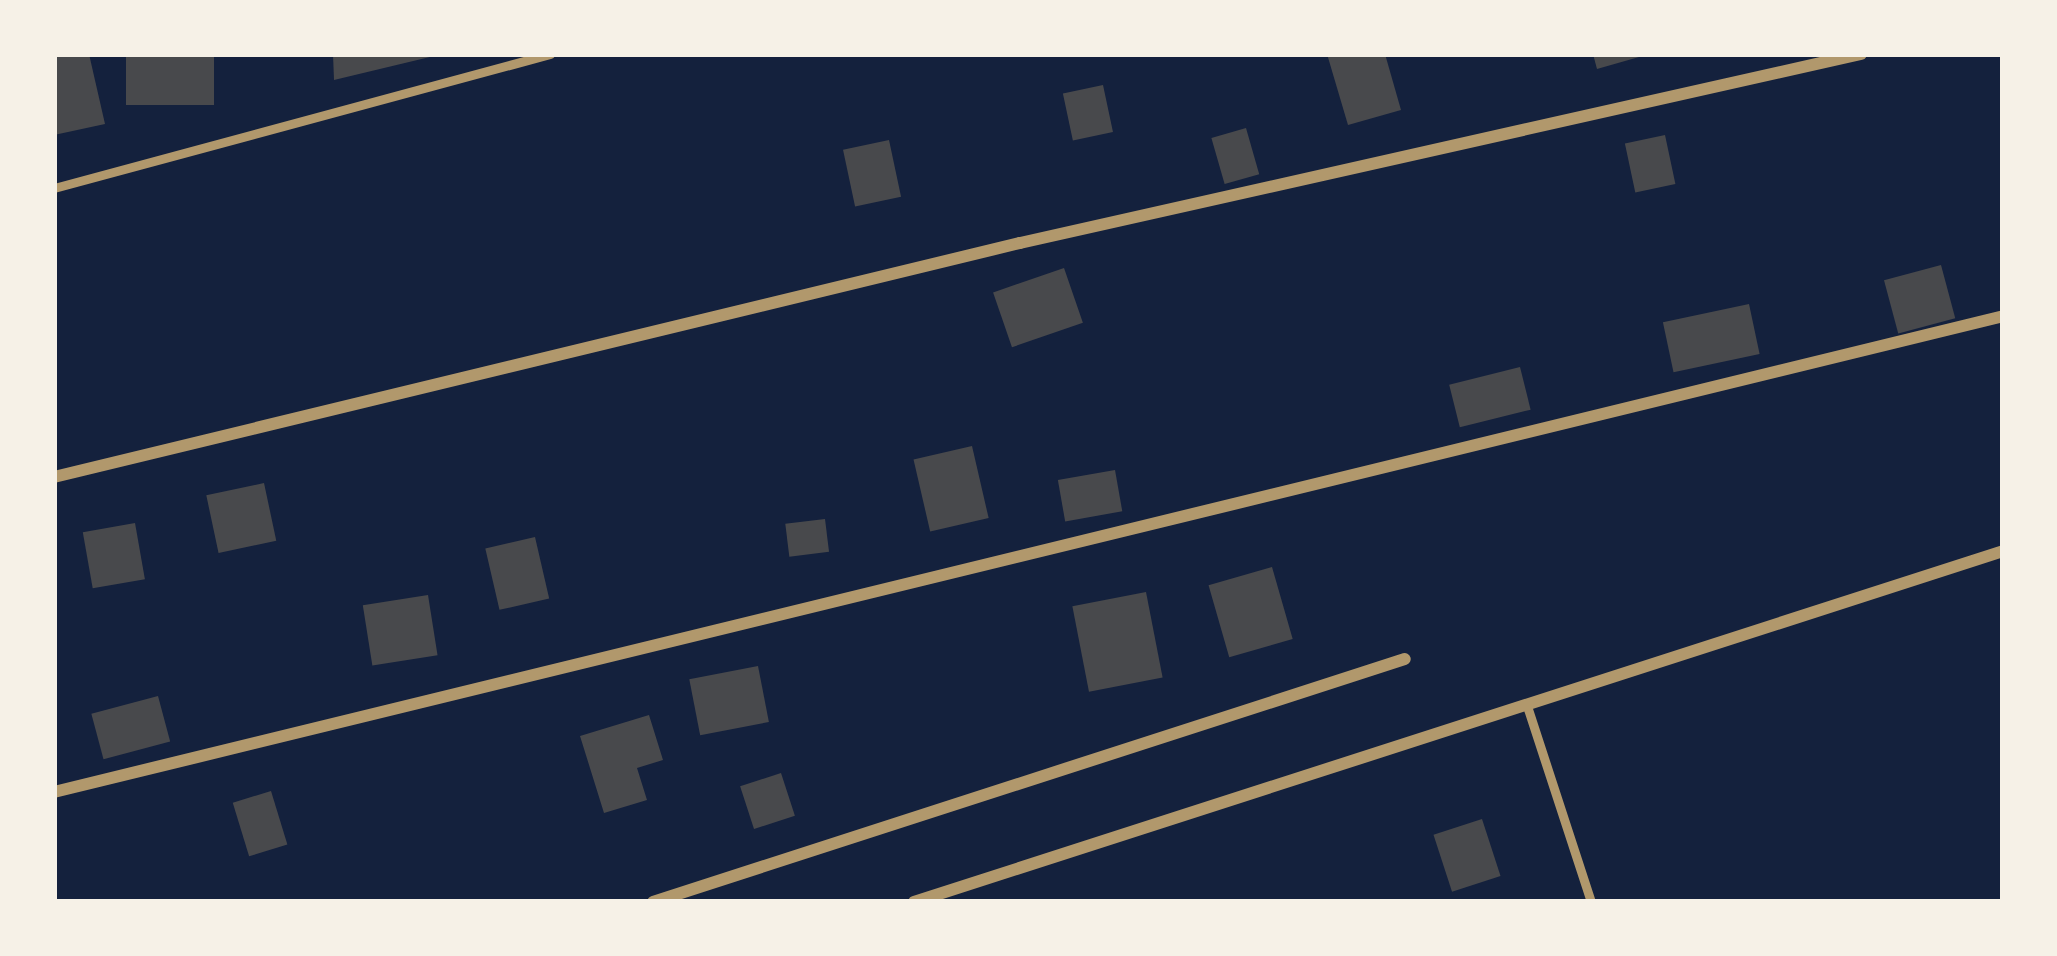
<!DOCTYPE html>
<style>
body{margin:0}
#map{position:relative;width:2057px;height:956px;overflow:hidden;background:#14213d;font-family:"Fira Sans Condensed",sans-serif}
div>[style]{position:absolute}
.building>*{inset:0;background:#48494c;transform-origin:0 0}
.service>*{height:9px;margin:-4.5px;padding:0 4.5px;transform-origin:4.5px;border-radius:4.5px;background:#b1986c}
.minor>*{height:12px;margin:-6px;padding:0 6px;transform-origin:6px;border-radius:6px;background:#b1986c}
span{translate:-50% -50%;white-space:nowrap;text-align:center;line-height:1.15;-webkit-text-stroke:12px #f6f1e7;paint-order:stroke}
.frame{position:absolute;inset:0;border:57px solid #f6f1e7;pointer-events:none}
</style>
<div id="map">
<div class="building">
<i style="clip-path:polygon(54px 54px,89px 54px,105px 124px,54px 135px)"></i>
<i style="left:126px;top:54px;width:88px;height:51px"></i>
<i style="clip-path:polygon(333px 54px,434px 54px,434px 56px,334px 80px)"></i>
<i style="clip-path:polygon(1327px 54px,1385px 54px,1401px 110px,1348px 125px)"></i>
<i style="clip-path:polygon(1593px 54px,1646px 54px,1646px 55px,1597px 69px)"></i>
<i style="left:1103px;top:85px;width:48px;height:41px;rotate:78deg"></i>
<i style="left:1246px;top:128px;width:48px;height:36px;rotate:74deg"></i>
<i style="left:1665px;top:135px;width:50px;height:41px;rotate:78deg"></i>
<i style="left:889px;top:140px;width:58px;height:47px;rotate:78deg"></i>
<i style="left:1941px;top:265px;width:55px;height:59px;rotate:75deg"></i>
<i style="left:1064px;top:268px;width:58px;height:75px;rotate:71deg"></i>
<i style="left:1749px;top:304px;width:51px;height:88px;rotate:78deg"></i>
<i style="left:1520px;top:367px;width:44px;height:73px;rotate:76deg"></i>
<i style="left:972px;top:446px;width:74px;height:60px;rotate:77deg"></i>
<i style="left:1115px;top:470px;width:42px;height:58px;rotate:80deg"></i>
<i style="left:264px;top:483px;width:59px;height:59px;rotate:78deg"></i>
<i style="left:825px;top:519px;width:33px;height:40px;rotate:83deg"></i>
<i style="left:135px;top:523px;width:57px;height:53px;rotate:80deg"></i>
<i style="left:535px;top:537px;width:63px;height:51px;rotate:77deg"></i>
<i style="left:1272px;top:567px;width:75px;height:66px;rotate:74deg"></i>
<i style="left:1146px;top:592px;width:87px;height:75px;rotate:79deg"></i>
<i style="left:428px;top:595px;width:61px;height:66px;rotate:81deg"></i>
<i style="left:758px;top:666px;width:57px;height:70px;rotate:79deg"></i>
<i style="left:158px;top:696px;width:47px;height:69px;rotate:75deg"></i>
<i style="clip-path:polygon(649px 715px,663px 760px,637px 768px,647px 800px,604px 813px,580px 736px)"></i>
<i style="left:781px;top:773px;width:45px;height:43px;rotate:72deg"></i>
<i style="left:271px;top:791px;width:56px;height:40px;rotate:73deg"></i>
<i style="left:1482px;top:819px;width:60px;height:51px;rotate:72deg"></i>
</div>
<div class="service">
<i style="left:54px;top:188px;width:514px;rotate:-15.12deg"></i>
<i style="left:1527px;top:706px;width:206px;rotate:71.9deg"></i>
</div>
<div class="minor">
<i style="left:54px;top:477px;width:994px;rotate:-13.62deg"></i>
<i style="left:1020px;top:243px;width:862px;rotate:-12.67deg"></i>
<i style="left:54px;top:792px;width:2006px;rotate:-13.72deg"></i>
<i style="left:653px;top:902px;width:790px;rotate:-17.91deg"></i>
<i style="left:914px;top:902px;width:1144px;rotate:-17.86deg"></i>
</div>
<div class="frame"></div>
</div>
